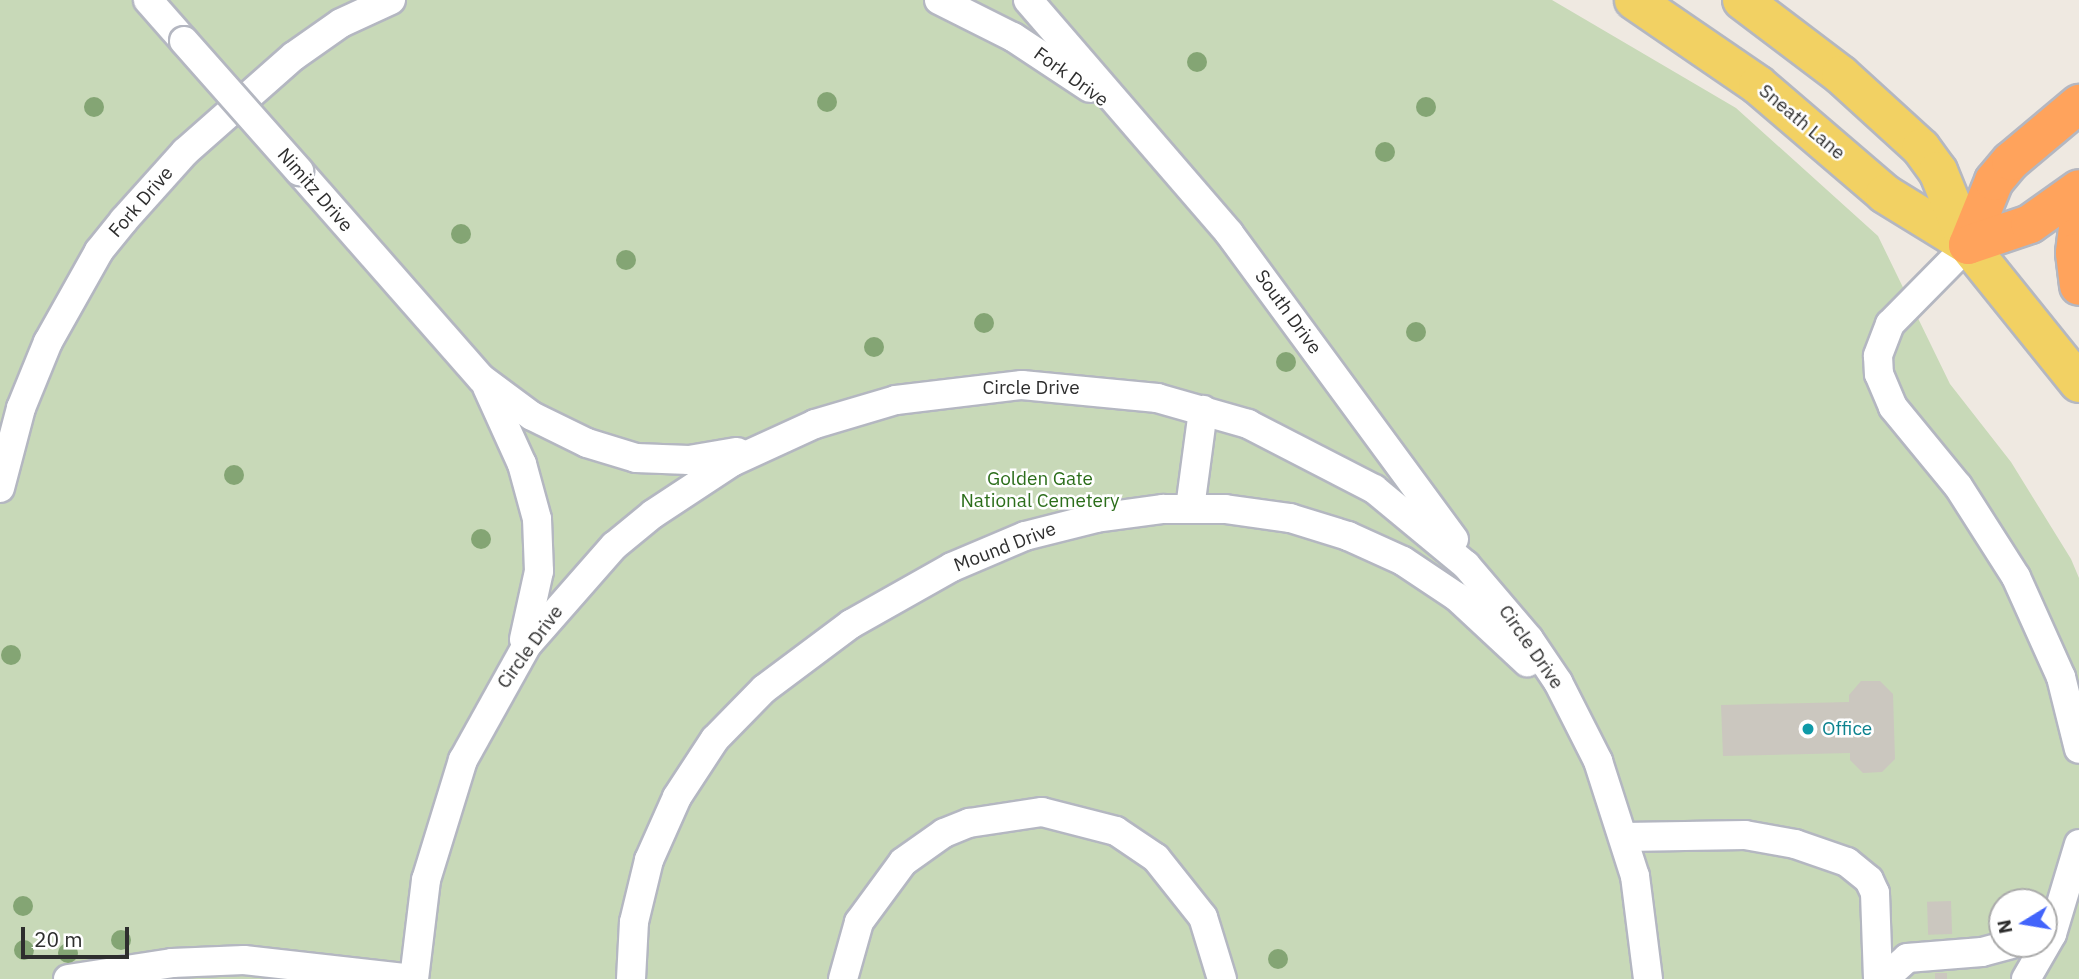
<!DOCTYPE html>
<style>
body{margin:0}
#map{position:relative;width:2079px;height:979px;overflow:hidden;background:#efe9e1;font-family:"IBM Plex Sans",sans-serif}
div>[style]{position:absolute}
.cemetery>*{inset:0;background:#c8d9b8}
.building>*{inset:0;background:#cbc7bf;transform-origin:0 0}
.roads{filter:drop-shadow(2px 0 #b4b7c1) drop-shadow(-2px 0 #b4b7c1) drop-shadow(0 2px #b4b7c1) drop-shadow(0 -2px #b4b7c1)}
.street>*{height:28px;margin:-14px;padding:0 14px;transform-origin:14px;border-radius:14px;background:#fff}
.primary>*{height:38px;margin:-19px;padding:0 19px;transform-origin:19px;border-radius:19px;background:#f2d163}
.highway>*{height:38px;margin:-19px;padding:0 19px;transform-origin:19px;border-radius:19px;background:#ffa35c}
.bridges{filter:drop-shadow(2px 0 #b4b7c1) drop-shadow(-2px 0 #b4b7c1) drop-shadow(0 2px #b4b7c1) drop-shadow(0 -2px #b4b7c1)}
.street-bridge>*{height:28px;margin:-14px;padding:0 14px;transform-origin:14px;border-radius:14px;background:#fff}
.trees>*{width:20px;height:20px;margin:-10px;border-radius:50%;background:#84a574}
.dots>*{width:19px;height:19px;translate:-50% -50%;box-sizing:border-box;border:4px solid #fff;border-radius:50%}
span{translate:-50% -50%;white-space:nowrap;text-align:center;line-height:1.15;-webkit-text-stroke:5px #fff;paint-order:stroke}
.street-label{font-size:19px;color:#2e2e2e}
.park-label{font-size:19px;color:#2c6e1b}
.culture-label{font-size:19px;color:#0d838f}
.left{translate:0 -50%;text-align:left}
.north{position:absolute;left:1988px;top:888px;width:70px;height:70px;box-sizing:border-box;background:#fff;border:2px solid #ababab;border-radius:50%;rotate:259deg;font-size:19px;font-weight:700;line-height:28px;text-align:center;color:#2e2e2e}
.north::after{content:'';display:block;margin:auto;width:24px;height:32px;background:#4264fb;clip-path:polygon(50% 0,100% 100%,50% 72%,0 100%)}
.scale{position:absolute;left:21px;top:927px;width:108px;height:32px;box-sizing:border-box;border:4px solid #2e2e2e;border-top:0;padding-left:9px;font-size:21px;line-height:24px;white-space:nowrap;color:#2e2e2e;-webkit-text-stroke:5px #fff;paint-order:stroke}
</style>
<div id="map">
<div class="cemetery">
<i style="clip-path:polygon(evenodd,0 0,1552px 0,1736px 108px,1878px 236px,1950px 384px,2011px 462px,2071px 559px,2079px 578px,2079px 979px,0 979px,0 0,2002px 902px,2044px 902px,2044px 944px,2002px 944px,2002px 902px)"></i>
</div>
<div class="building">
<i style="clip-path:polygon(1861px 681px,1880px 681px,1893px 694px,1895px 759px,1882px 772px,1863px 773px,1850px 760px,1850px 753px,1723px 756px,1721px 705px,1849px 702px,1849px 695px)"></i>
<i style="left:1951px;top:901px;width:33px;height:24px;rotate:88deg"></i>
<i style="left:1935px;top:973px;width:12px;height:6px"></i>
</div>
<div class="roads">
<div class="street">
<i style="left:148px;top:0;width:55px;rotate:48.7deg"></i>
<i style="left:939px;top:0;width:83px;rotate:26.6deg"></i>
<i style="left:1013px;top:37px;width:92px;rotate:33.5deg"></i>
<i style="left:1028px;top:0;width:308px;rotate:49.2deg"></i>
<i style="left:1229px;top:233px;width:380px;rotate:53.7deg"></i>
<i style="left:299px;top:171px;width:277px;rotate:48.7deg"></i>
<i style="left:482px;top:379px;width:62px;rotate:36.5deg"></i>
<i style="left:532px;top:416px;width:61px;rotate:26.1deg"></i>
<i style="left:587px;top:443px;width:51px;rotate:17deg"></i>
<i style="left:636px;top:458px;width:53px;rotate:2.2deg"></i>
<i style="left:689px;top:460px;width:49px;rotate:-9.5deg"></i>
<i style="left:1968px;top:245px;width:111px;rotate:134.6deg"></i>
<i style="left:1890px;top:324px;width:34px;rotate:111deg"></i>
<i style="left:1878px;top:356px;width:18px;rotate:87deg"></i>
<i style="left:1879px;top:374px;width:36px;rotate:67deg"></i>
<i style="left:1893px;top:407px;width:102px;rotate:50.6deg"></i>
<i style="left:1958px;top:486px;width:108px;rotate:57.5deg"></i>
<i style="left:2016px;top:577px;width:110px;rotate:65.8deg"></i>
<i style="left:2061px;top:677px;width:74px;rotate:76deg"></i>
<i style="left:487px;top:387px;width:85px;rotate:65.6deg"></i>
<i style="left:522px;top:464px;width:57px;rotate:74.7deg"></i>
<i style="left:537px;top:519px;width:52px;rotate:87.8deg"></i>
<i style="left:539px;top:571px;width:70px;rotate:102.4deg"></i>
<i style="left:0;top:488px;width:83px;rotate:-75.3deg"></i>
<i style="left:21px;top:408px;width:71px;rotate:-67.8deg"></i>
<i style="left:48px;top:342px;width:104px;rotate:-60.7deg"></i>
<i style="left:99px;top:251px;width:40px;rotate:-51deg"></i>
<i style="left:124px;top:220px;width:91px;rotate:-48.1deg"></i>
<i style="left:185px;top:152px;width:145px;rotate:-41.4deg"></i>
<i style="left:294px;top:56px;width:57px;rotate:-35.1deg"></i>
<i style="left:341px;top:23px;width:55px;rotate:-24.7deg"></i>
<i style="left:1190px;top:508px;width:99px;rotate:-82.4deg"></i>
<i style="left:1625px;top:837px;width:120px;rotate:-1deg"></i>
<i style="left:1745px;top:835px;width:51px;rotate:10.2deg"></i>
<i style="left:1795px;top:844px;width:55px;rotate:19.1deg"></i>
<i style="left:1847px;top:862px;width:28px;rotate:39deg"></i>
<i style="left:1869px;top:880px;width:14px;rotate:65deg"></i>
<i style="left:1875px;top:893px;width:86px;rotate:88deg"></i>
<i style="left:68px;top:979px;width:105px;rotate:-8.7deg"></i>
<i style="left:172px;top:963px;width:72px;rotate:-2.4deg"></i>
<i style="left:244px;top:960px;width:170px;rotate:6.4deg"></i>
<i style="left:414px;top:979px;width:100px;rotate:-83.1deg"></i>
<i style="left:426px;top:880px;width:126px;rotate:-72.9deg"></i>
<i style="left:463px;top:760px;width:132px;rotate:-60.9deg"></i>
<i style="left:527px;top:645px;width:132px;rotate:-48.7deg"></i>
<i style="left:614px;top:546px;width:50px;rotate:-39.4deg"></i>
<i style="left:653px;top:514px;width:95px;rotate:-33.4deg"></i>
<i style="left:732px;top:462px;width:91px;rotate:-24.6deg"></i>
<i style="left:815px;top:424px;width:84px;rotate:-16.5deg"></i>
<i style="left:896px;top:400px;width:127px;rotate:-6.8deg"></i>
<i style="left:1022px;top:385px;width:136px;rotate:5.5deg"></i>
<i style="left:1157px;top:398px;width:95px;rotate:15.9deg"></i>
<i style="left:1248px;top:424px;width:142px;rotate:27.3deg"></i>
<i style="left:1374px;top:489px;width:119px;rotate:39.6deg"></i>
<i style="left:1466px;top:565px;width:97px;rotate:49.6deg"></i>
<i style="left:1529px;top:639px;width:52px;rotate:56deg"></i>
<i style="left:1558px;top:682px;width:89px;rotate:63.1deg"></i>
<i style="left:1598px;top:761px;width:121px;rotate:72.2deg"></i>
<i style="left:1635px;top:876px;width:104px;rotate:82.8deg"></i>
<i style="left:631px;top:979px;width:57px;rotate:-87deg"></i>
<i style="left:634px;top:922px;width:64px;rotate:-76.4deg"></i>
<i style="left:649px;top:860px;width:69px;rotate:-66deg"></i>
<i style="left:677px;top:797px;width:69px;rotate:-56.8deg"></i>
<i style="left:715px;top:739px;width:70px;rotate:-45.6deg"></i>
<i style="left:764px;top:689px;width:109px;rotate:-36.8deg"></i>
<i style="left:851px;top:624px;width:116px;rotate:-29.4deg"></i>
<i style="left:952px;top:567px;width:79px;rotate:-23deg"></i>
<i style="left:1025px;top:536px;width:73px;rotate:-14.2deg"></i>
<i style="left:1096px;top:518px;width:68px;rotate:-7.7deg"></i>
<i style="left:1163px;top:509px;width:62px"></i>
<i style="left:1225px;top:509px;width:66px;rotate:7.9deg"></i>
<i style="left:1290px;top:518px;width:61px;rotate:17.2deg"></i>
<i style="left:1348px;top:536px;width:60px;rotate:24.4deg"></i>
<i style="left:1403px;top:561px;width:65px;rotate:33.7deg"></i>
<i style="left:1457px;top:597px;width:96px;rotate:42.9deg"></i>
<i style="left:843px;top:979px;width:59px;rotate:-74.3deg"></i>
<i style="left:859px;top:922px;width:74px;rotate:-53.7deg"></i>
<i style="left:903px;top:862px;width:50px;rotate:-35.3deg"></i>
<i style="left:944px;top:833px;width:27px;rotate:-22deg"></i>
<i style="left:969px;top:823px;width:74px;rotate:-8.6deg"></i>
<i style="left:1042px;top:812px;width:76px;rotate:14.4deg"></i>
<i style="left:1116px;top:831px;width:48px;rotate:34deg"></i>
<i style="left:1156px;top:858px;width:75px;rotate:51.5deg"></i>
<i style="left:1203px;top:917px;width:65px;rotate:73deg"></i>
<i style="left:1884px;top:979px;width:31px;rotate:-42deg"></i>
<i style="left:1907px;top:958px;width:75px;rotate:-4.6deg"></i>
<i style="left:1982px;top:952px;width:30px;rotate:-15deg"></i>
<i style="left:2026px;top:979px;width:52px;rotate:-60deg"></i>
<i style="left:2052px;top:934px;width:94px;rotate:-73.3deg"></i>
</div>
<div class="primary">
<i style="left:1634px;top:0;width:150px;rotate:34.4deg"></i>
<i style="left:1758px;top:85px;width:167px;rotate:40.6deg"></i>
<i style="left:1885px;top:194px;width:97px;rotate:31.6deg"></i>
<i style="left:1742px;top:0;width:124px;rotate:37.1deg"></i>
<i style="left:1841px;top:75px;width:108px;rotate:42.4deg"></i>
<i style="left:1921px;top:148px;width:29px;rotate:54deg"></i>
<i style="left:1938px;top:171px;width:80px;rotate:67.9deg"></i>
<i style="left:1968px;top:245px;width:177px;rotate:51.2deg"></i>
</div>
<div class="highway">
<i style="left:2079px;top:220px;width:33px;rotate:97deg"></i>
<i style="left:2075px;top:253px;width:33px;rotate:83deg"></i>
<i style="left:1968px;top:245px;width:69px;rotate:-67.9deg"></i>
<i style="left:1994px;top:181px;width:26px;rotate:-50deg"></i>
<i style="left:2011px;top:161px;width:89px;rotate:-40deg"></i>
<i style="left:1968px;top:245px;width:65px;rotate:-18.7deg"></i>
<i style="left:2030px;top:224px;width:60px;rotate:-35.5deg"></i>
</div>
</div>
<div class="bridges">
<div class="street-bridge">
<i style="left:184px;top:41px;width:174px;rotate:48.5deg"></i>
</div>
</div>
<div class="trees">
<i style="left:1197px;top:62px"></i>
<i style="left:827px;top:102px"></i>
<i style="left:94px;top:107px"></i>
<i style="left:1426px;top:107px"></i>
<i style="left:1385px;top:152px"></i>
<i style="left:461px;top:234px"></i>
<i style="left:626px;top:260px"></i>
<i style="left:984px;top:323px"></i>
<i style="left:1416px;top:332px"></i>
<i style="left:874px;top:347px"></i>
<i style="left:1286px;top:362px"></i>
<i style="left:234px;top:475px"></i>
<i style="left:481px;top:539px"></i>
<i style="left:11px;top:655px"></i>
<i style="left:23px;top:906px"></i>
<i style="left:121px;top:940px"></i>
<i style="left:24px;top:950px"></i>
<i style="left:68px;top:953px"></i>
<i style="left:1278px;top:959px"></i>
</div>
<div class="dots">
<i style="left:1808px;top:729px;background:#0f9aa8"></i>
</div>
<div class="street-label">
<span style="left:1071px;top:77px;rotate:36deg">Fork Drive</span>
<span style="left:1802px;top:122px;rotate:40deg">Sneath Lane</span>
<span style="left:315px;top:190px;rotate:49deg">Nimitz Drive</span>
<span style="left:141px;top:202px;rotate:-49deg">Fork Drive</span>
<span style="left:1288px;top:312px;rotate:54deg">South Drive</span>
<span style="left:1031px;top:388px">Circle Drive</span>
<span style="left:1005px;top:547px;rotate:-21deg">Mound Drive</span>
<span style="left:530px;top:647px;rotate:-54deg">Circle Drive</span>
<span style="left:1531px;top:647px;rotate:55deg">Circle Drive</span>
</div>
<div class="park-label">
<span style="left:1040px;top:490px">Golden Gate<br>National Cemetery</span>
</div>
<div class="culture-label">
<span class="left" style="left:1822px;top:729px">Office</span>
</div>
<div class="north">N</div>
<div class="scale">20 m</div>
</div>
